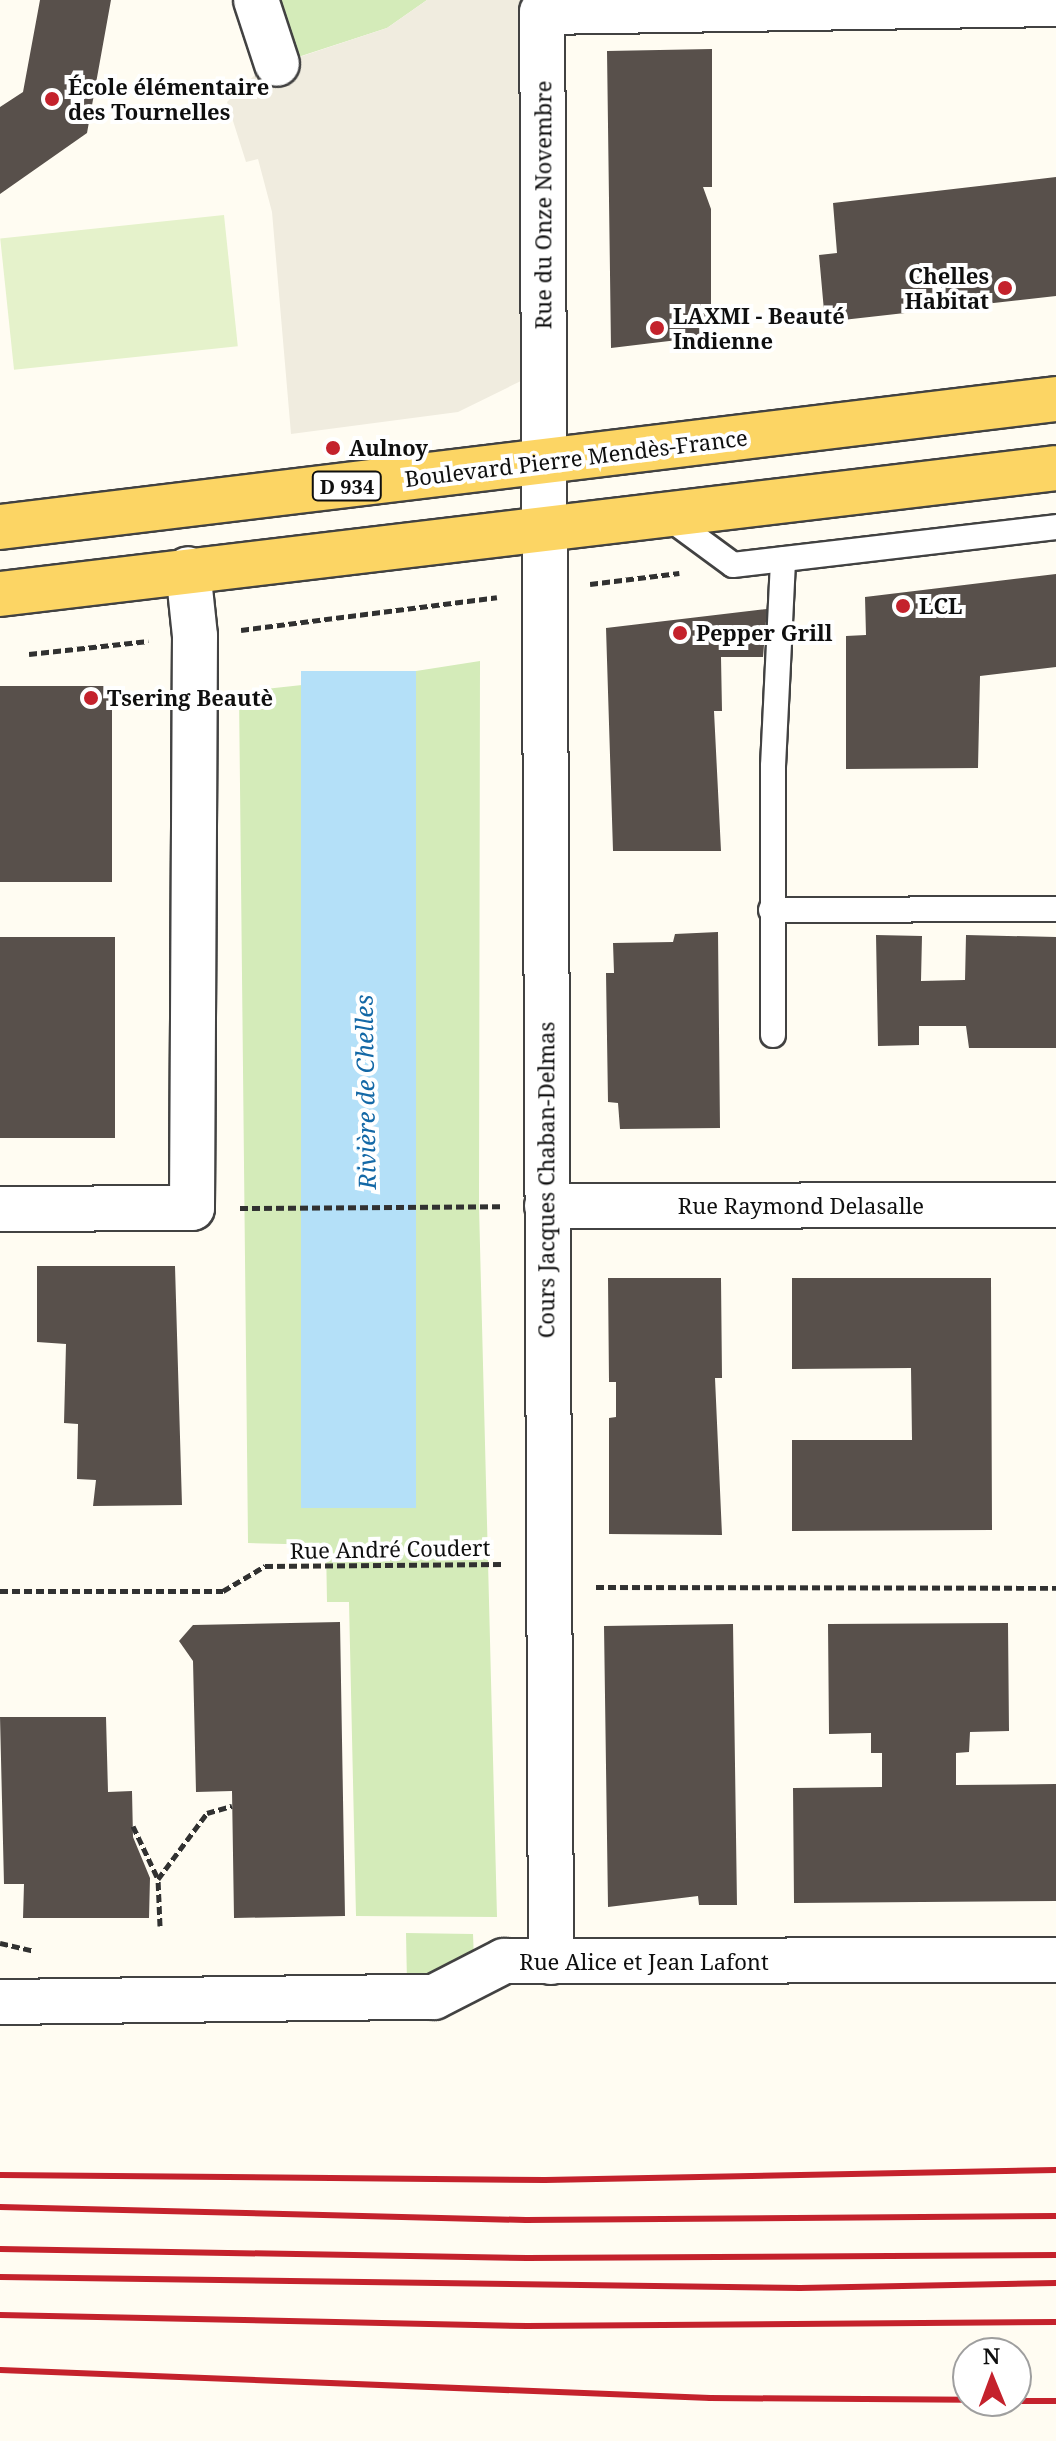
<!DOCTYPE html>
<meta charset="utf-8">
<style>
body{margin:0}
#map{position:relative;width:1056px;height:2441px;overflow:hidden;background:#fffcf2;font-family:"Noto Serif",serif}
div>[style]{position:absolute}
.green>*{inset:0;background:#d4ebb9}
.pitch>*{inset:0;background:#e5f2cb;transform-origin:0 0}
.plaza>*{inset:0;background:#f0ecdf}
.water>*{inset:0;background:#b4e0f8;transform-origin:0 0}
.building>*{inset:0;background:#58504b;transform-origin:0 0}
.path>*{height:5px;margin-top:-2.5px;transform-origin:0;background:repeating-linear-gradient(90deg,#313131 0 8px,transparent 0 12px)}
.roads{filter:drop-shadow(2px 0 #424242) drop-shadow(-2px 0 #424242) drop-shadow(0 2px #424242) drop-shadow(0 -2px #424242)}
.lane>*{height:24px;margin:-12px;padding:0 12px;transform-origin:12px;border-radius:12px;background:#fff}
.street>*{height:44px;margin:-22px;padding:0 22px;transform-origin:22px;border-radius:22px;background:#fff}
.primary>*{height:44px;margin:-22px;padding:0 22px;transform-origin:22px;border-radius:22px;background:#fcd564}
.rail>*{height:6px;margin:-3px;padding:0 3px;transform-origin:3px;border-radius:3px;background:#c4222c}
.dots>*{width:22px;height:22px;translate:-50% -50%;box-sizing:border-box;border:4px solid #fff;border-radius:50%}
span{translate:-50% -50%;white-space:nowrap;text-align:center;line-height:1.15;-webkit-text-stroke:8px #fff;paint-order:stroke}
.shield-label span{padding:2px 6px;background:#fff;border:2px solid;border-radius:6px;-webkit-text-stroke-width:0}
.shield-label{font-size:20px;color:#0f0f0f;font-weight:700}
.poi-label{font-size:22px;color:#0f0f0f;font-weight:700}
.left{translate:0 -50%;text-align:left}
.right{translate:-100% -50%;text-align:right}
.street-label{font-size:22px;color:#0f0f0f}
.water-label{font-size:24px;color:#1368a6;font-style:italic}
.north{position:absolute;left:952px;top:2337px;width:80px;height:80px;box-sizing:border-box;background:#fff;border:2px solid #9f9f9f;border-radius:50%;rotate:359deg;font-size:22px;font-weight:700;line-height:32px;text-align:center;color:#0f0f0f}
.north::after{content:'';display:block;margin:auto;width:28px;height:36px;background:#c4222c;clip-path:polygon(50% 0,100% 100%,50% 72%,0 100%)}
</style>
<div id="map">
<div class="green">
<i style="clip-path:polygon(272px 0,427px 0,387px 28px,292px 59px)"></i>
<i style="clip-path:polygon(480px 661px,479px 1206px,497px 1917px,356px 1916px,349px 1602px,327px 1602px,326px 1545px,248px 1543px,239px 692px,302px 685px,314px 1506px,416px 1508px,416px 671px)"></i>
<i style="clip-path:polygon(406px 1933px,473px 1934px,474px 1960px,407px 1983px)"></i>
</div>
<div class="pitch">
<i style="left:224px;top:215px;width:132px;height:225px;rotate:84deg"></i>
</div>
<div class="plaza">
<i style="clip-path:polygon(427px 0,532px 0,520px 12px,525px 379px,458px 412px,291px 434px,272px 212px,258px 159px,246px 162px,227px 102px,260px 70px,387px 28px)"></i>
</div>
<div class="water">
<i style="left:416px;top:671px;width:837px;height:115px;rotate:90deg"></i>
</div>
<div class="building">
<i style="clip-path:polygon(40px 0,111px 0,87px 133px,0 194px,0 107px,23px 92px)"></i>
<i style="clip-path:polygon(712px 49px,712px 187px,703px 187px,711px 209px,711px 336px,611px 348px,607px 51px)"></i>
<i style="clip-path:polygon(1056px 177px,1056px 296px,825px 322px,819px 255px,837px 253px,833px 203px)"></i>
<i style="clip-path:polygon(1056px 574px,1056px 667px,980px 676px,978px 768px,846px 769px,846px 636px,866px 635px,865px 597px)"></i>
<i style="clip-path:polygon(767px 609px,763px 657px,721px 657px,722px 711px,714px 711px,721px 851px,613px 851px,606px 628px)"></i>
<i style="left:112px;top:686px;width:196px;height:113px;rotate:90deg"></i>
<i style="clip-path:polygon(718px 932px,720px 1128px,620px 1129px,618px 1103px,608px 1102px,606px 973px,614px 973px,613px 943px,673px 942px,675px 934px)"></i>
<i style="clip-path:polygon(876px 935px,922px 936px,921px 981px,965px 980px,966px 935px,1056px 937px,1056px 1048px,969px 1048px,966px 1026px,919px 1026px,919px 1045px,878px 1046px)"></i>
<i style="left:115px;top:937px;width:201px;height:115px;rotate:90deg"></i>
<i style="clip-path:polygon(37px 1266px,175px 1266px,182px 1505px,93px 1506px,96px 1480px,77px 1479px,78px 1424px,64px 1423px,66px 1344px,37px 1342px)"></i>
<i style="clip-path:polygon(608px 1278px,721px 1278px,722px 1378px,715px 1378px,722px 1535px,609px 1534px,609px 1418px,616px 1417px,616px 1382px,609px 1382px)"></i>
<i style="clip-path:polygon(792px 1278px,991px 1278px,992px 1530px,792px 1531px,792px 1440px,912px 1440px,911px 1368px,792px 1369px)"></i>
<i style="clip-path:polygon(340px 1622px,345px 1916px,234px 1918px,232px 1791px,196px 1792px,193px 1661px,179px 1641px,193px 1625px)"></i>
<i style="clip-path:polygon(1008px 1623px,1009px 1731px,970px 1732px,969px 1752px,956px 1753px,956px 1785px,1056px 1784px,1056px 1901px,794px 1903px,793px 1788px,882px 1787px,882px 1753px,871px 1753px,871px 1733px,829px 1734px,828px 1624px)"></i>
<i style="clip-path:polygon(733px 1624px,737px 1905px,699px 1905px,698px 1896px,608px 1907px,604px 1626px)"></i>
<i style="clip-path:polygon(0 1717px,106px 1717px,108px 1792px,132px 1791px,133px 1837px,150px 1878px,149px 1918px,23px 1918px,24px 1884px,4px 1884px)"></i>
</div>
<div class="path">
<i style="left:590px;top:584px;width:90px;rotate:-7deg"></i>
<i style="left:241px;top:630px;width:258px;rotate:-7.3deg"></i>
<i style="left:29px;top:654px;width:120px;rotate:-6.2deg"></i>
<i style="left:240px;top:1208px;width:262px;rotate:-0.4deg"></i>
<i style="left:596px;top:1587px;width:460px;rotate:0.1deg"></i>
<i style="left:0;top:1591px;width:223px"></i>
<i style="left:223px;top:1591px;width:49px;rotate:-30.8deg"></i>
<i style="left:265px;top:1566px;width:237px;rotate:-0.5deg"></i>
<i style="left:133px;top:1826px;width:59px;rotate:64.7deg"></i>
<i style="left:160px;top:1926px;width:47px;rotate:-92.4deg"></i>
<i style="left:158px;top:1879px;width:82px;rotate:-53.4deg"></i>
<i style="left:207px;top:1813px;width:26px;rotate:-16deg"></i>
<i style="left:0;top:1943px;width:35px;rotate:13deg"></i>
</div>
<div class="roads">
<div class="lane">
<i style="left:665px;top:515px;width:84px;rotate:36.3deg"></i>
<i style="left:733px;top:565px;width:325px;rotate:-6.7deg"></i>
<i style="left:771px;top:910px;width:285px;rotate:-0.2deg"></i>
<i style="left:773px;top:1035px;width:269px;rotate:-90deg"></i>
<i style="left:773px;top:766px;width:207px;rotate:-87.2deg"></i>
</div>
<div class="street">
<i style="left:256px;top:0;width:67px;rotate:71.8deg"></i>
<i style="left:547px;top:1206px;width:509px;rotate:-0.11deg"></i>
<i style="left:0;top:1209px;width:192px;rotate:-0.3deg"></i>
<i style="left:192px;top:1208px;width:572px;rotate:-89.7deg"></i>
<i style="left:195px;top:636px;width:67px;rotate:-96deg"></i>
<i style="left:551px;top:1962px;width:1950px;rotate:-90.26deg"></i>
<i style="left:542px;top:12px;width:514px;rotate:-0.89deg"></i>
<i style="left:0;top:2002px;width:434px;rotate:-0.7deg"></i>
<i style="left:434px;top:1997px;width:79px;rotate:-27.2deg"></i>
<i style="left:504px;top:1961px;width:552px;rotate:-0.1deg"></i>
</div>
<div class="primary">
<i style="left:0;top:527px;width:1064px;rotate:-6.91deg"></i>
<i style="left:0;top:594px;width:1063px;rotate:-6.8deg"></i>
</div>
</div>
<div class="rail">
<i style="left:0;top:2175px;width:545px;rotate:0.53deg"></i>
<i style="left:545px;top:2180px;width:511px;rotate:-1.12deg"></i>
<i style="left:0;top:2207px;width:526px;rotate:1.42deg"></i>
<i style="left:526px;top:2220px;width:530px;rotate:-0.43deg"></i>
<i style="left:0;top:2249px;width:527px;rotate:0.98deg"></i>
<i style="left:527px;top:2258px;width:529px;rotate:-0.32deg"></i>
<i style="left:0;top:2277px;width:800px;rotate:0.79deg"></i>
<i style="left:800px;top:2288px;width:256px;rotate:-1.1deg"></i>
<i style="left:0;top:2315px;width:527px;rotate:1.2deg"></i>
<i style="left:527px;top:2326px;width:529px;rotate:-0.43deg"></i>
<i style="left:0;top:2370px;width:711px;rotate:2.26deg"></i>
<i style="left:710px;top:2398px;width:258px;rotate:0.4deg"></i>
<i style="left:1016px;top:2401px;width:40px"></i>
</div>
<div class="dots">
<i style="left:52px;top:99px;background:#c4222c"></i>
<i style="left:1005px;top:288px;background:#c4222c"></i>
<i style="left:657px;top:328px;background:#c4222c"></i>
<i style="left:333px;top:448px;background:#c4222c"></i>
<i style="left:903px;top:606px;background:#c4222c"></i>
<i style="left:680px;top:633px;background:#c4222c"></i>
<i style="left:91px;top:698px;background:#c4222c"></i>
</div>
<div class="shield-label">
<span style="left:347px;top:486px">D 934</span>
</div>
<div class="poi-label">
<span class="left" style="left:68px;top:99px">École élémentaire<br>des Tournelles</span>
<span class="right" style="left:989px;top:288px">Chelles<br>Habitat</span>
<span class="left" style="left:673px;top:328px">LAXMI - Beauté<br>Indienne</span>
<span class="left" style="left:349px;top:448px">Aulnoy</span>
<span class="left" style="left:919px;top:606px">LCL</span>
<span class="left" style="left:696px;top:633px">Pepper Grill</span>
<span class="left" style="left:107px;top:698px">Tsering Beautè</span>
</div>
<div class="street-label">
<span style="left:543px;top:205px;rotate:-90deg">Rue du Onze Novembre</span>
<span style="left:576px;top:458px;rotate:-7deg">Boulevard Pierre Mendès-France</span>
<span style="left:546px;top:1180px;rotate:-90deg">Cours Jacques Chaban-Delmas</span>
<span style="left:801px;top:1206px">Rue Raymond Delasalle</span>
<span style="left:390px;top:1549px;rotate:-1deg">Rue André Coudert</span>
<span style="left:644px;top:1962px">Rue Alice et Jean Lafont</span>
</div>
<div class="water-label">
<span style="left:365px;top:1092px;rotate:-91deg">Rivière de Chelles</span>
</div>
<div class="north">N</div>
</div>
